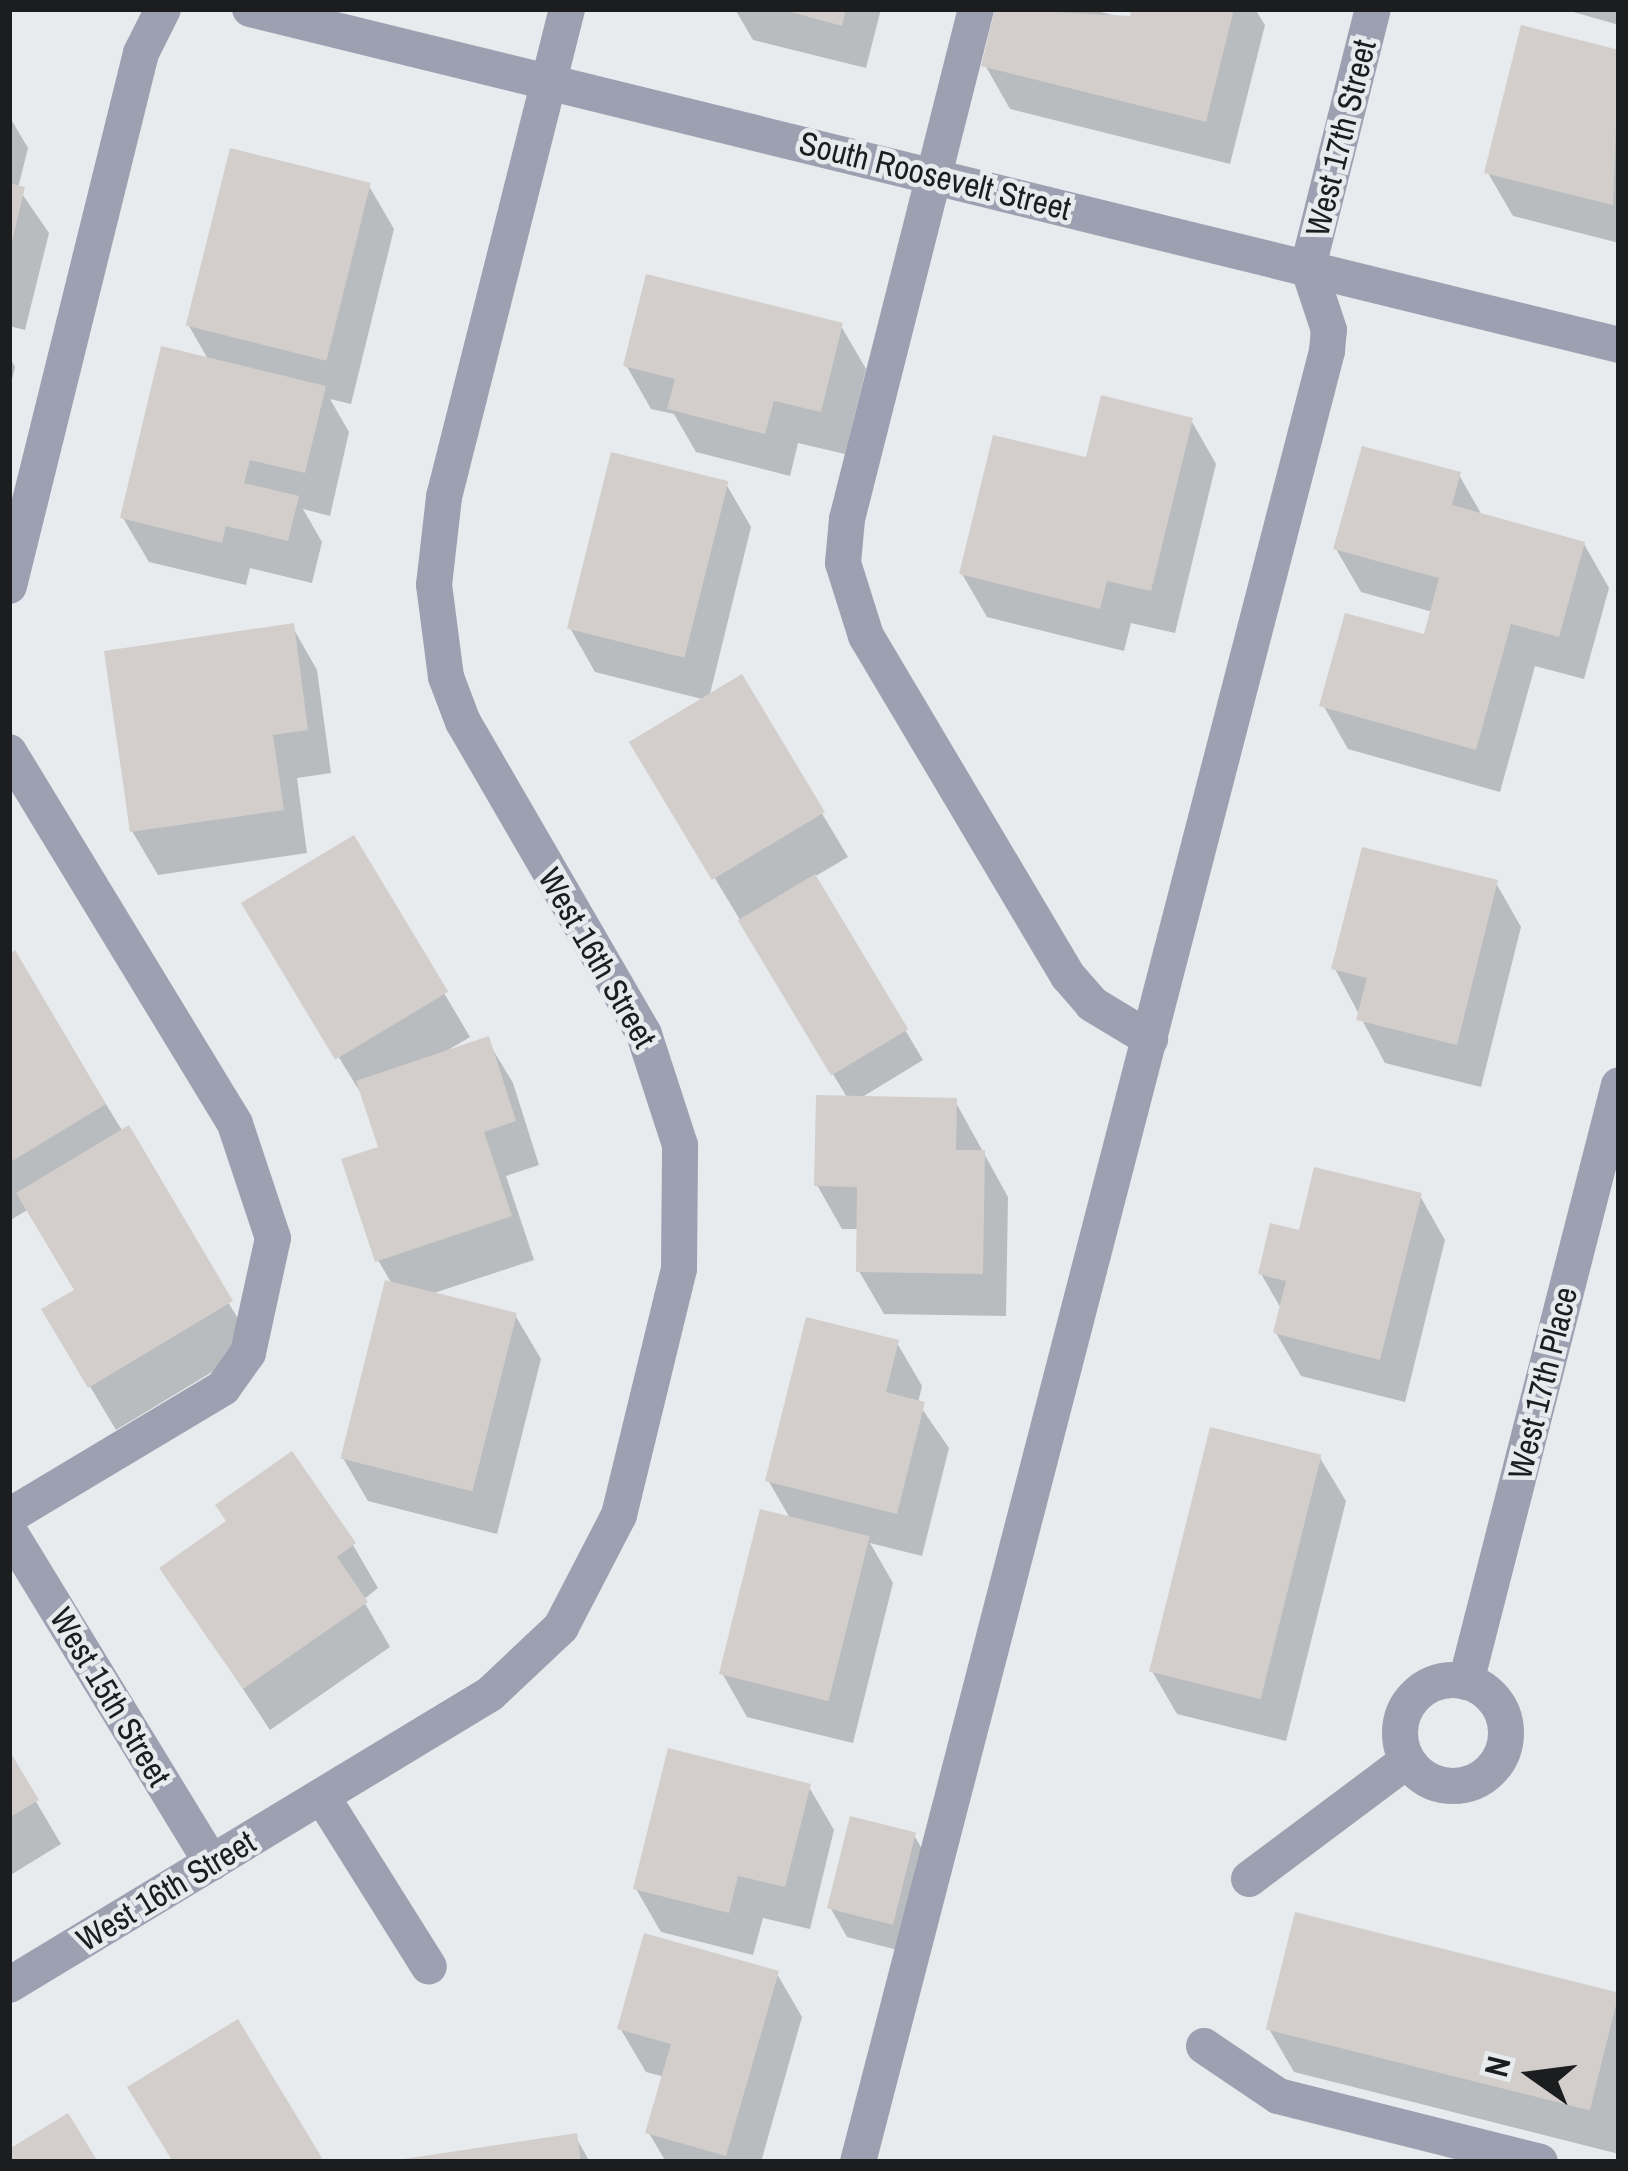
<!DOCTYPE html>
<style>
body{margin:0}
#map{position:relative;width:1628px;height:2171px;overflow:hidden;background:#e7ebee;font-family:"Archivo Narrow",sans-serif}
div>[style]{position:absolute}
.shadow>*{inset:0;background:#0003}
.building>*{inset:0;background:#d3cecc;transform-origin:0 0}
.minor>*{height:36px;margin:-18px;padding:0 18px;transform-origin:18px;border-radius:18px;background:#9ca0b1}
.minor>.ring{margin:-18px;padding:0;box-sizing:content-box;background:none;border:36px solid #9ca0b1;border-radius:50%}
span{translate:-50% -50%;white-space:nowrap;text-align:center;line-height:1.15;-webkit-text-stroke:9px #e7ebee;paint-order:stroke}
.street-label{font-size:33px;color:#1c1d1f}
.frame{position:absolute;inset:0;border:12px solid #1c1d1f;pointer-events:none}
.north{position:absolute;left:1472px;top:2015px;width:120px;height:120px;-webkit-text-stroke:9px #e7ebee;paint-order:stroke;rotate:284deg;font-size:33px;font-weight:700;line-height:48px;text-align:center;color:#1c1d1f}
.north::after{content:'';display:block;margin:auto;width:42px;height:54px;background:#1c1d1f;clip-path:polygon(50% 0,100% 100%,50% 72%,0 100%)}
</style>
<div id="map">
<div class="shadow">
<i style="clip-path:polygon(735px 9px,881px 9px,866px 68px,753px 40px)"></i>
<i style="clip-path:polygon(999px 9px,1089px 9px,1132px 20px,1135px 9px,1255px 9px,1265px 25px,1230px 164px,1010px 109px,985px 65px)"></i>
<i style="clip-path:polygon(1619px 9px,1619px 25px,1563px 9px)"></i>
<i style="clip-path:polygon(1523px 29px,1619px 53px,1619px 243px,1513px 216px,1488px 173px)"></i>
<i style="clip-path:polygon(9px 116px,28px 148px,18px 188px,49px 233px,25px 330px,9px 326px)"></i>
<i style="clip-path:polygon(369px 186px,394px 229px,351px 404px,330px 399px,349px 432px,330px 516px,303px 509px,322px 542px,312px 583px,250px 568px,246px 585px,149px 562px,123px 518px,209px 361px,189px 326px)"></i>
<i style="clip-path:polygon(841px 326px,866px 369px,845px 454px,798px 443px,790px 476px,696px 452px,674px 414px,651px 409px,626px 365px)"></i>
<i style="clip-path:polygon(9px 356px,15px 367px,9px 392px)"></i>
<i style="clip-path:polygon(1191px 420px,1216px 464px,1175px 633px,1131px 623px,1124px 651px,987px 617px,962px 574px,1088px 461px)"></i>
<i style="clip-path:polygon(1459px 475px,1483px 517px,1584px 544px,1609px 588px,1584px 679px,1535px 666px,1500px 792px,1348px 749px,1323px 705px,1426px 638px,1433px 612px,1361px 592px,1336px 549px)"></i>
<i style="clip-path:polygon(726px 484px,751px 527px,709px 698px,741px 678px,848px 857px,814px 877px,923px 1060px,859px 1099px,955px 1101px,1008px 1197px,1006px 1316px,884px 1314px,859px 1271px,859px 1229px,842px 1229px,817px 1185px,848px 1099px,634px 744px,706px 700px,595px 672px,570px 628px)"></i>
<i style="clip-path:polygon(292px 626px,317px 670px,331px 773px,297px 778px,307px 853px,158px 875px,132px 831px)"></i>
<i style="clip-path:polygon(353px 839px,470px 1037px,448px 1050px,487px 1040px,513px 1083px,539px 1165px,506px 1176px,534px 1260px,431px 1294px,515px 1315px,541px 1359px,497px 1534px,368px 1501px,343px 1458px,392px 1284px,378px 1260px,382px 1149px,365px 1100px,245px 904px)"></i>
<i style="clip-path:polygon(1496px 883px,1521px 927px,1481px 1087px,1385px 1063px,1335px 969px)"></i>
<i style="clip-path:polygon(14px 955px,255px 1346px,116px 1430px,70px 1353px,78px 1291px,29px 1209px,9px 1221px)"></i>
<i style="clip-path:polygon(1420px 1196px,1445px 1240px,1405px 1402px,1301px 1376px,1276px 1333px,1282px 1310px,1261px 1274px,1301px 1233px)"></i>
<i style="clip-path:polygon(897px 1343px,922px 1386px,918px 1403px,949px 1448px,922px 1556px,870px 1543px,893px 1583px,853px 1743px,747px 1717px,722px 1673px,791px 1520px,768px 1480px)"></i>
<i style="clip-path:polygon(1320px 1458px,1346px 1501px,1286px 1741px,1177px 1714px,1152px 1671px)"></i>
<i style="clip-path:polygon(353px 1545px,378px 1588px,363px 1600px,390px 1647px,270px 1730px,163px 1568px)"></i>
<i style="clip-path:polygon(9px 1756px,61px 1844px,9px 1876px)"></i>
<i style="clip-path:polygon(809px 1787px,834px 1830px,810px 1929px,763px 1918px,753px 1955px,661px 1932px,636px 1889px)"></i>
<i style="clip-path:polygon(914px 1835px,931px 1865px,909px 1953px,847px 1937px,830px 1907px)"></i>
<i style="clip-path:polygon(777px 1974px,802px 2017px,761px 2162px,666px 2162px,649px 2133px,665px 2077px,646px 2072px,620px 2028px)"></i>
<i style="clip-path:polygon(1619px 1996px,1619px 2154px,1294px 2072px,1269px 2029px)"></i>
<i style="clip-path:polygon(575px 2136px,590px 2162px,407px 2162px)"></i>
</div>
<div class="building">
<i style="clip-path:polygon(780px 9px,846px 9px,842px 26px)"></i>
<i style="clip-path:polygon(995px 9px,1130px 16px,1132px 9px,1234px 9px,1206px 122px,981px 66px)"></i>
<i style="clip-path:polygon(1521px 25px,1619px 50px,1613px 205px,1484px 173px)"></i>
<i style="left:230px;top:148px;width:145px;height:183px;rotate:14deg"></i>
<i style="clip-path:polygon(9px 183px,25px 187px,11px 246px,9px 246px)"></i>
<i style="clip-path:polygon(646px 274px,843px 323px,821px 412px,774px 401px,765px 434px,667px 409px,675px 379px,623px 366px)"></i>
<i style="clip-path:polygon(161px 346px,326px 386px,305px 473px,250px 460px,244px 483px,299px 496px,288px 541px,226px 526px,222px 543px,120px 518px)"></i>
<i style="clip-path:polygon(1101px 395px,1193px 418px,1151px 591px,1107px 581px,1100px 609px,959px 574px,993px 435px,1086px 457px)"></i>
<i style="clip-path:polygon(1362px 446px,1461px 472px,1452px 505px,1585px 542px,1559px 637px,1511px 624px,1476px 750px,1319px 706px,1345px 613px,1424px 634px,1439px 578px,1333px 549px)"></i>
<i style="left:611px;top:452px;width:121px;height:182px;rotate:14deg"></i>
<i style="clip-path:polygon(294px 623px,308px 730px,273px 735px,284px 810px,130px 832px,104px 651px)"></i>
<i style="left:742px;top:674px;width:161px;height:132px;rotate:59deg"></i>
<i style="left:354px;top:835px;width:183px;height:132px;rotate:59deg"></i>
<i style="clip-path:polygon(1362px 847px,1498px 880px,1457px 1045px,1356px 1020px,1367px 978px,1331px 969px)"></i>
<i style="left:815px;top:874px;width:181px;height:90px;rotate:59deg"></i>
<i style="clip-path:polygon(15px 950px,106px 1104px,9px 1163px,9px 954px)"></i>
<i style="clip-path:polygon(489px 1036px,516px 1121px,484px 1132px,512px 1216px,375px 1262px,341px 1159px,378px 1147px,356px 1081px)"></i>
<i style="clip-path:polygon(816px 1095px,957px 1098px,956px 1150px,985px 1150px,983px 1274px,856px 1272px,857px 1187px,814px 1186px)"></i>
<i style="clip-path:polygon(129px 1125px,233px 1301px,88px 1388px,41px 1309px,74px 1290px,16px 1193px)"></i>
<i style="clip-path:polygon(1314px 1167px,1422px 1193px,1380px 1360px,1273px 1333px,1286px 1281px,1258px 1274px,1270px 1223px,1299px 1230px)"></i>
<i style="left:385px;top:1280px;width:136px;height:184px;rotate:14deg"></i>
<i style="clip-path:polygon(806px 1317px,899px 1340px,886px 1392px,925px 1402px,897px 1514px,765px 1481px)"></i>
<i style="left:1210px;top:1427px;width:115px;height:252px;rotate:14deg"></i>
<i style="clip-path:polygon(292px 1451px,356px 1543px,337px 1557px,368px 1602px,243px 1689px,159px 1568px,226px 1521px,215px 1505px)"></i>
<i style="left:760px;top:1509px;width:113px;height:170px;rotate:14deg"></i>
<i style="clip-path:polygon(668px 1748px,811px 1784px,785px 1887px,738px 1876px,729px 1913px,633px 1889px)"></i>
<i style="clip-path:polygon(9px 1750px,39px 1800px,9px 1818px)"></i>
<i style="left:850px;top:1816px;width:68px;height:95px;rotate:14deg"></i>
<i style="left:1295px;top:1912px;width:334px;height:121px;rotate:14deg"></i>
<i style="clip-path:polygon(644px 1933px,779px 1971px,726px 2156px,645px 2133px,671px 2044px,617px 2029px)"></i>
<i style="clip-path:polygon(238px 2019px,322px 2158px,315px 2162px,173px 2162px,127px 2087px)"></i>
<i style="clip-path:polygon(68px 2113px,98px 2162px,9px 2162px,9px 2149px)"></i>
<i style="clip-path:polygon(577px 2133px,581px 2162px,404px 2162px,404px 2159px)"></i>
</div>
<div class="minor">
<i style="left:250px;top:9px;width:1410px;rotate:13.79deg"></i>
<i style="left:976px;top:9px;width:526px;rotate:104.19deg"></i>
<i style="left:847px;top:519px;width:44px;rotate:95.2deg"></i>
<i style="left:843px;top:563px;width:77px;rotate:72.5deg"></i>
<i style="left:866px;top:636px;width:395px;rotate:59.3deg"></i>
<i style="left:1068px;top:976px;width:37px;rotate:49deg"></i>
<i style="left:1092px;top:1004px;width:68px;rotate:31.1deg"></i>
<i style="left:9px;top:586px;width:549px;rotate:-76.09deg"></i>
<i style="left:141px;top:53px;width:49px;rotate:-63.4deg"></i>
<i style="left:9px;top:752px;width:435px;rotate:58.7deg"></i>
<i style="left:235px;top:1124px;width:120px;rotate:71.6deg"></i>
<i style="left:273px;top:1238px;width:118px;rotate:102.3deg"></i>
<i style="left:248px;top:1353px;width:43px;rotate:125.5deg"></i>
<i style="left:223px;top:1388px;width:249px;rotate:149.1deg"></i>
<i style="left:9px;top:1531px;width:389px;rotate:58.6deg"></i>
<i class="ring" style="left:1400px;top:1680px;width:70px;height:70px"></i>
<i style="left:1466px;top:1682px;width:616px;rotate:-75.63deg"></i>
<i style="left:323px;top:1798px;width:199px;rotate:57.9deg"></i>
<i style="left:1249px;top:1879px;width:197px;rotate:-36.8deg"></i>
<i style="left:9px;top:1985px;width:562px;rotate:-31.17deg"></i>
<i style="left:490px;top:1694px;width:98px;rotate:-43.3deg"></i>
<i style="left:561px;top:1627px;width:126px;rotate:-62.6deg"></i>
<i style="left:619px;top:1515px;width:253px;rotate:-76.3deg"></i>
<i style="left:679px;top:1269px;width:124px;rotate:-89.5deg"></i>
<i style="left:680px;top:1145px;width:117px;rotate:-108deg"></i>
<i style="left:644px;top:1034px;width:361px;rotate:-120.1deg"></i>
<i style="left:463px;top:722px;width:48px;rotate:-110.7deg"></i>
<i style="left:446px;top:677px;width:93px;rotate:-97.4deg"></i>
<i style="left:434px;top:585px;width:89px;rotate:-83.5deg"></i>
<i style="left:444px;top:497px;width:503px;rotate:-75.85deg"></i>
<i style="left:1204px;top:2046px;width:89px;rotate:34deg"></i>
<i style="left:1278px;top:2096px;width:270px;rotate:14.1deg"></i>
<i style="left:858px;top:2162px;width:1871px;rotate:-75.48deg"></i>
<i style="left:1327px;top:351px;width:21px;rotate:-85deg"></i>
<i style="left:1329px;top:330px;width:66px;rotate:-108.4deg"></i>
<i style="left:1308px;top:267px;width:266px;rotate:-75.9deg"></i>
</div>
<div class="street-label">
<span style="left:1341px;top:138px;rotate:-76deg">West 17th Street</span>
<span style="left:935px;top:176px;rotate:14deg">South Roosevelt Street</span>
<span style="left:597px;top:958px;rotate:60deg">West 16th Street</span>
<span style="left:1543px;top:1383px;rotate:-76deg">West 17th Place</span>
<span style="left:110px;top:1697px;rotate:59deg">West 15th Street</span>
<span style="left:166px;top:1891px;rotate:-31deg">West 16th Street</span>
</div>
<div class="frame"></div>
<div class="north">N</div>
</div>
